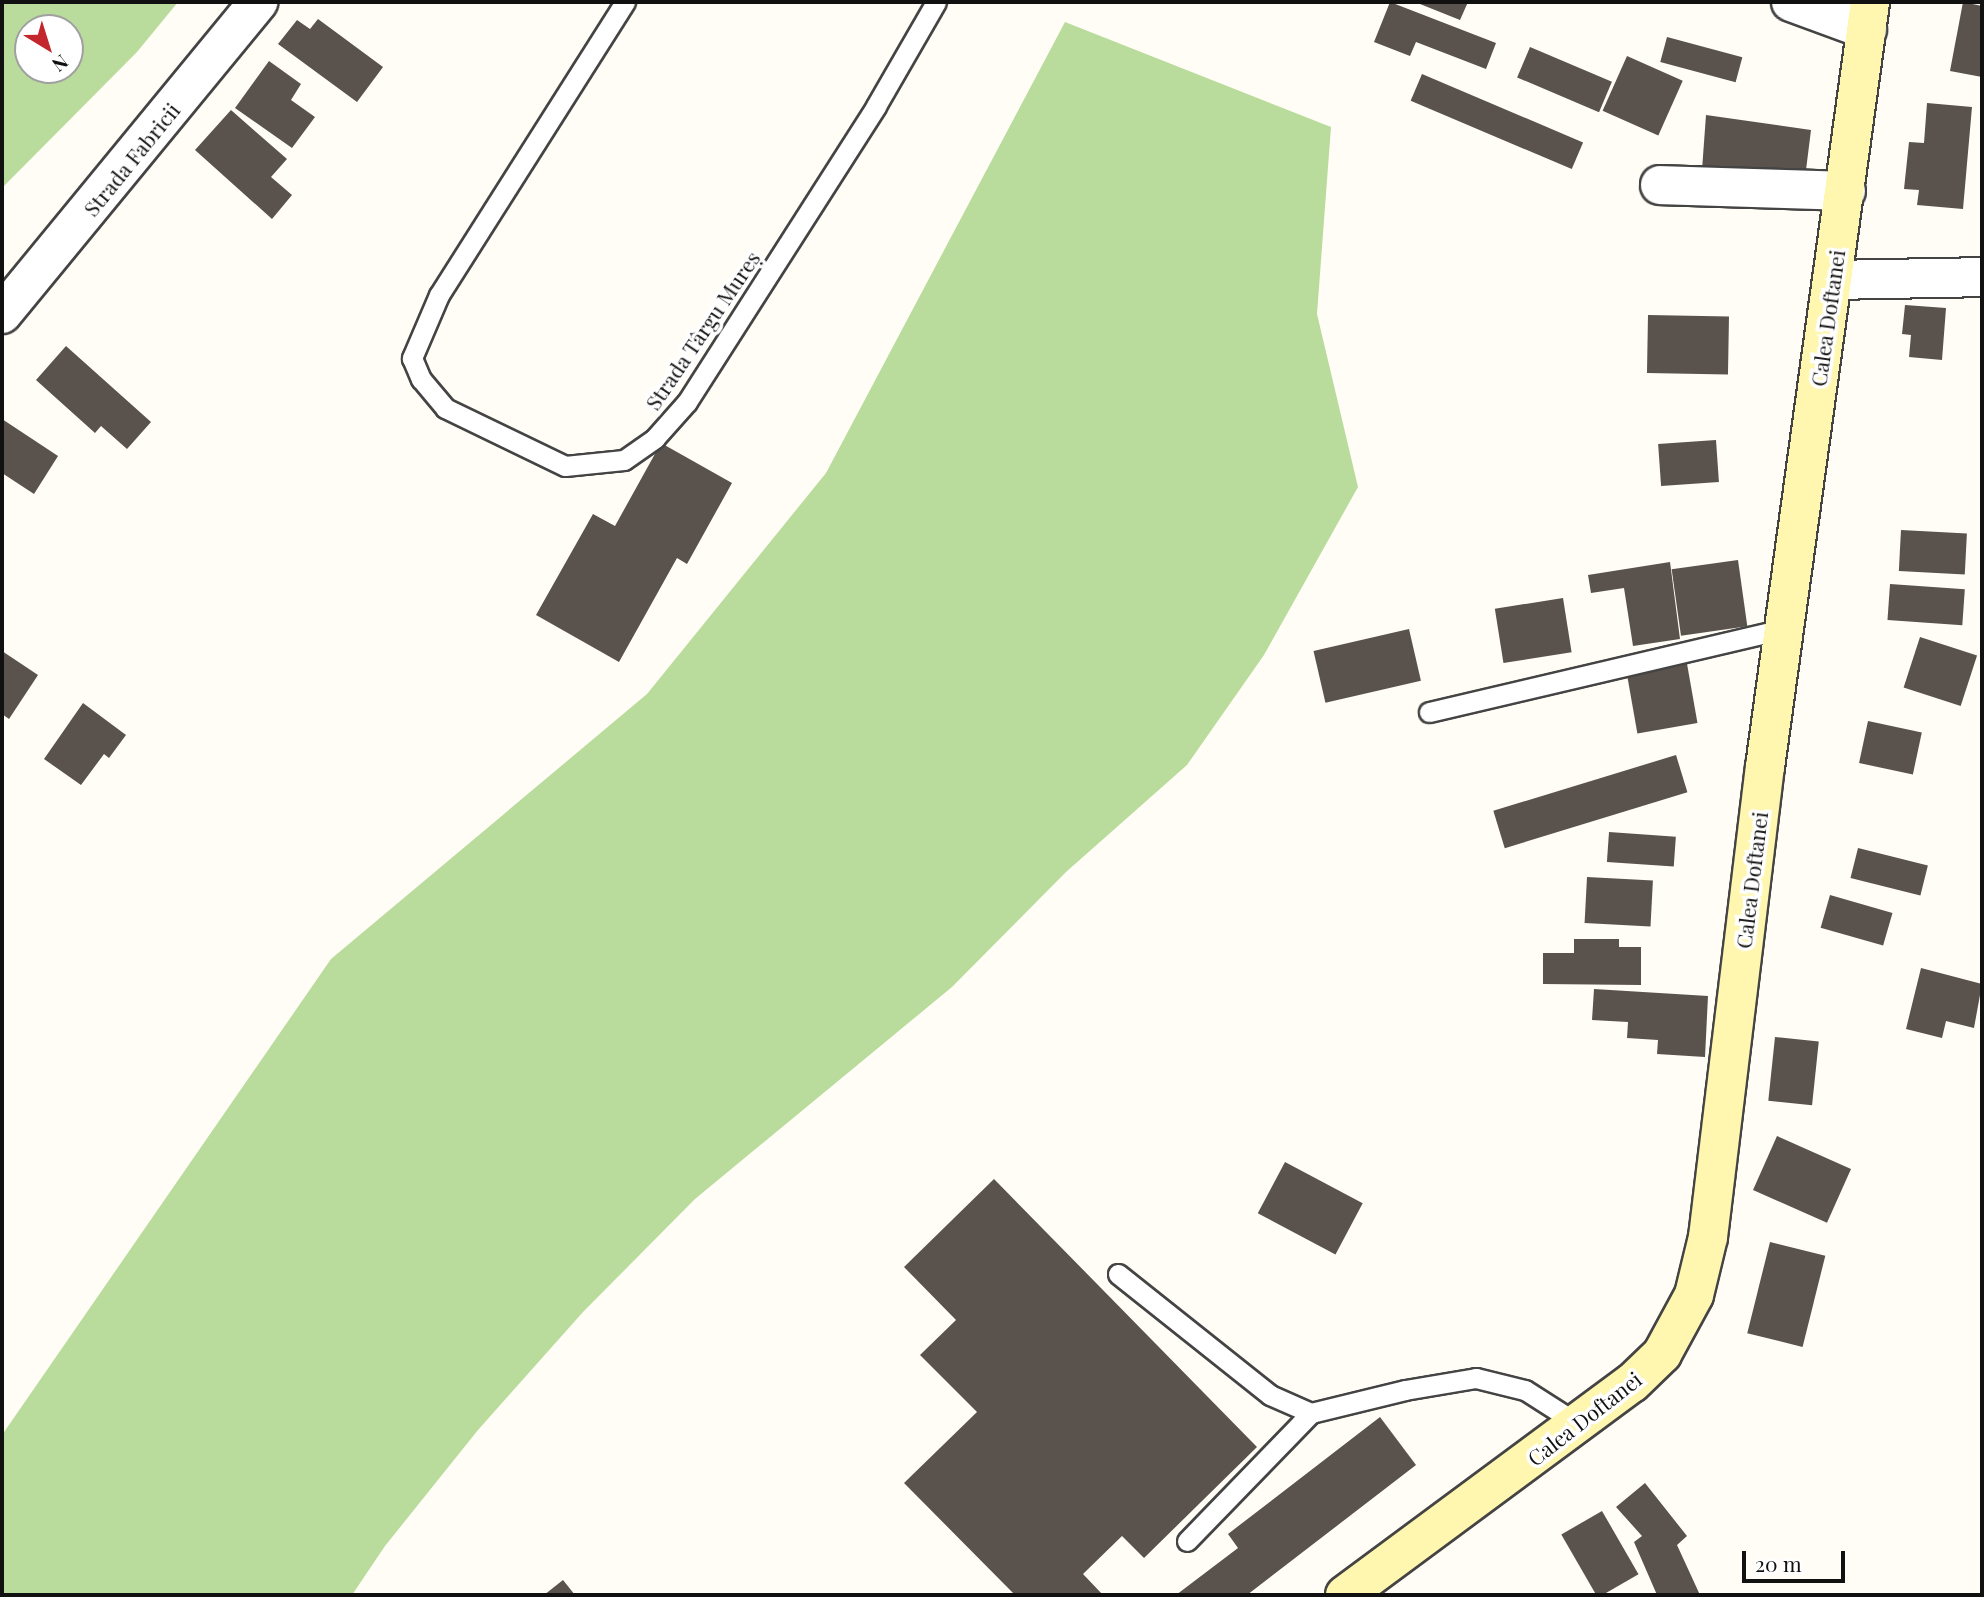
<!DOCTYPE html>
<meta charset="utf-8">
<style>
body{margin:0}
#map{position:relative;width:1984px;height:1597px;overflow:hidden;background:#fffdf5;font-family:"Playfair Display",serif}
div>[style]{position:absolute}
.forest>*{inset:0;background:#b9dc9c}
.building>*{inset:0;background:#5a524d;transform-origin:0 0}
.roads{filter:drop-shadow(2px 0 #444) drop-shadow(-2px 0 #444) drop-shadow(0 2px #444) drop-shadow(0 -2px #444)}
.lane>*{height:19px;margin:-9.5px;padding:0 9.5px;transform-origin:9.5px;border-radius:9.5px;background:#fff}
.street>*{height:38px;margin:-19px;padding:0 19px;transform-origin:19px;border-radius:19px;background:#fff}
.secondary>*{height:38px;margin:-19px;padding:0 19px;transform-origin:19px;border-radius:19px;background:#fff6b0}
span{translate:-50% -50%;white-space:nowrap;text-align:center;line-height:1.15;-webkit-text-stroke:7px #fff;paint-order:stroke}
.street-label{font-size:21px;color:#111}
.frame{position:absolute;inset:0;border:4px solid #111;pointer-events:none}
.north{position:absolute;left:14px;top:14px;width:70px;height:70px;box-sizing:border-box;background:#fff;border:2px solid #a0a0a0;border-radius:50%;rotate:142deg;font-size:19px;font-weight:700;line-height:28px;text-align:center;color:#111}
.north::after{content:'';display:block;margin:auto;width:24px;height:32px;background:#c4262e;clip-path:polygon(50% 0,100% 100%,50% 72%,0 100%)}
.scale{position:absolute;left:1742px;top:1551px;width:103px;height:32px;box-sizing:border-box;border:4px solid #111;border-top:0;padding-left:9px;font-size:21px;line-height:24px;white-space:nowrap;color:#111;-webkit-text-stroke:5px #fff;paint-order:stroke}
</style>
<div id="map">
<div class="forest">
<i style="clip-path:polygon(evenodd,2px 2px,178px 2px,137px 52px,2px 188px,2px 2px,28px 28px,70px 28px,70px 70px,28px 70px,28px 28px)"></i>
<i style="clip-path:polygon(1065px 22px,1331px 127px,1317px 314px,1358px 487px,1264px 655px,1187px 765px,1066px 872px,952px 987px,695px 1199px,583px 1312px,478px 1430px,385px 1546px,352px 1595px,2px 1595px,2px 1435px,331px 959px,647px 694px,826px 473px)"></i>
</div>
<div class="building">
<i style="clip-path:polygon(1390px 2px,1496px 43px,1486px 69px,1416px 42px,1410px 56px,1374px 42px)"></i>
<i style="clip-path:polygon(1415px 2px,1468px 2px,1460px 20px)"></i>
<i style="clip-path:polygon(1963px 2px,1982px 6px,1982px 77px,1950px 71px)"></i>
<i style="clip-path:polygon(318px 19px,383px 67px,357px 102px,278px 44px,297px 20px,310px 29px)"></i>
<i style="left:1667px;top:37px;width:78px;height:26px;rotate:15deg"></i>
<i style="left:1530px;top:47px;width:89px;height:33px;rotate:23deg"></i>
<i style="left:1627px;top:56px;width:61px;height:60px;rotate:24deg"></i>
<i style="clip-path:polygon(269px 61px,301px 84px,291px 100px,315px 117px,292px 148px,235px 108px)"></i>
<i style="left:1422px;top:74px;width:175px;height:29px;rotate:23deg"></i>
<i style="clip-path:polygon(1927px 103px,1972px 107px,1963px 209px,1917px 205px,1919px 190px,1904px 189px,1909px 142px,1924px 143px)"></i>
<i style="clip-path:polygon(231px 110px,287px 159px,271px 177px,292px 195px,272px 219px,195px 150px)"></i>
<i style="clip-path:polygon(1706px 115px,1811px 130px,1805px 178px,1702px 170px)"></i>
<i style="clip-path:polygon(1905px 305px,1946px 308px,1942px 360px,1909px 357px,1911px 335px,1902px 334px)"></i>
<i style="left:1648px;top:315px;width:81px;height:58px;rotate:1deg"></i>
<i style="clip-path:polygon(66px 346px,151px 422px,127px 449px,101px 426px,95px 433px,36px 380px)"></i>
<i style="clip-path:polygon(2px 419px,58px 456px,34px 494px,2px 473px)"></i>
<i style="left:1716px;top:440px;width:42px;height:58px;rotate:86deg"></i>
<i style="clip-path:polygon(661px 443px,732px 483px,687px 564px,677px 558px,619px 662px,536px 615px,593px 514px,615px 526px)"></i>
<i style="left:1901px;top:530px;width:66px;height:41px;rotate:3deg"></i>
<i style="left:1738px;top:560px;width:67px;height:67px;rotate:82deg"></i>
<i style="clip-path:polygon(1670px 562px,1680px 639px,1633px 646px,1624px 588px,1591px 593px,1588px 575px)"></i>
<i style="left:1890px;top:584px;width:75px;height:36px;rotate:4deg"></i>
<i style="left:1563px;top:598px;width:55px;height:69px;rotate:81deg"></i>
<i style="left:1409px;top:629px;width:53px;height:98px;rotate:77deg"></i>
<i style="left:1920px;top:637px;width:60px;height:53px;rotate:18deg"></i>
<i style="clip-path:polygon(2px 651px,38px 675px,9px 719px,2px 714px)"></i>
<i style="left:1686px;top:658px;width:66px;height:61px;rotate:80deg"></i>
<i style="clip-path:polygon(83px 703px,126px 735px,109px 758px,104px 754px,81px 785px,44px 759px)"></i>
<i style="left:1868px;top:721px;width:55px;height:43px;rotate:12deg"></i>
<i style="left:1676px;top:755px;width:39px;height:191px;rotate:73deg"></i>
<i style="left:1609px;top:832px;width:67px;height:30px;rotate:4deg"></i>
<i style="left:1858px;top:848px;width:72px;height:31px;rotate:14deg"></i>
<i style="left:1587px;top:877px;width:66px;height:46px;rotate:3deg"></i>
<i style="left:1830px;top:895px;width:65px;height:34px;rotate:16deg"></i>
<i style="clip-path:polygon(1574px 939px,1619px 939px,1619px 947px,1641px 947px,1641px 985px,1543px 984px,1543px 953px,1574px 953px)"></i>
<i style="clip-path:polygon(1921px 968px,1982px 984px,1974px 1028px,1946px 1021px,1942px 1038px,1906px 1029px)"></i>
<i style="clip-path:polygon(1594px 989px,1708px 996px,1705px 1057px,1657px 1054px,1658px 1040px,1627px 1038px,1628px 1022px,1592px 1020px)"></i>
<i style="left:1775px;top:1037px;width:44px;height:64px;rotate:6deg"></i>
<i style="left:1777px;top:1136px;width:81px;height:59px;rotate:24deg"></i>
<i style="left:1285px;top:1162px;width:88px;height:58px;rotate:28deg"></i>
<i style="clip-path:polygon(994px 1179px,1257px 1447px,1144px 1558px,1122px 1536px,1083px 1574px,1103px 1595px,1015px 1595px,904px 1483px,977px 1412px,920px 1355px,956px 1320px,904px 1267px)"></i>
<i style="left:1770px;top:1242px;width:57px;height:94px;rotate:14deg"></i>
<i style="clip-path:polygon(1380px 1417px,1416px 1465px,1247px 1595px,1176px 1595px,1238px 1548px,1228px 1534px)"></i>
<i style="clip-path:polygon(1645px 1483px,1687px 1536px,1677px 1545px,1700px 1595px,1657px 1595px,1634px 1542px,1642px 1536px,1616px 1507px)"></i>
<i style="left:1602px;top:1511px;width:73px;height:47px;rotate:60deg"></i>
<i style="clip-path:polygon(563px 1580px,575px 1595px,544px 1595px)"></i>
</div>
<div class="roads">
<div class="lane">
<i style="left:625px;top:2px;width:347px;rotate:122.4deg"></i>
<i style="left:439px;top:295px;width:69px;rotate:113.2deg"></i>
<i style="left:412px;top:358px;width:23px;rotate:67deg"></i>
<i style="left:421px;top:379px;width:38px;rotate:50deg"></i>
<i style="left:445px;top:408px;width:133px;rotate:25.8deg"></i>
<i style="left:565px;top:466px;width:59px;rotate:-5.8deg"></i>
<i style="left:624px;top:460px;width:38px;rotate:-35deg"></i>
<i style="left:655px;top:438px;width:48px;rotate:-48.4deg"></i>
<i style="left:687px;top:402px;width:351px;rotate:-57.4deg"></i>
<i style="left:876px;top:106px;width:120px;rotate:-60deg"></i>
<i style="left:1429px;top:712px;width:365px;rotate:-13.2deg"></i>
<i style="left:1118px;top:1274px;width:194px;rotate:38.5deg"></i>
<i style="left:1270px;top:1395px;width:45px;rotate:23.7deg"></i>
<i style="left:1187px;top:1541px;width:178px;rotate:-45.9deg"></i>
<i style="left:1311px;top:1413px;width:97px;rotate:-13.7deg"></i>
<i style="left:1405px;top:1390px;width:72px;rotate:-9.6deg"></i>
<i style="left:1476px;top:1378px;width:50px;rotate:13.8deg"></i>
<i style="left:1525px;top:1390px;width:65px;rotate:32.5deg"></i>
</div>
<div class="street">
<i style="left:1791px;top:2px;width:81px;rotate:20.2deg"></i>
<i style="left:1660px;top:185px;width:186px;rotate:1.8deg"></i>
<i style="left:1832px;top:280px;width:150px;rotate:-1.1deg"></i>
<i style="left:2px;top:314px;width:404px;rotate:-50.6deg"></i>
</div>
<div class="secondary">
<i style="left:1345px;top:1595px;width:357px;rotate:-36.5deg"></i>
<i style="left:1632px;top:1383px;width:42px;rotate:-44deg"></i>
<i style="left:1662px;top:1354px;width:67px;rotate:-61.5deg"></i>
<i style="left:1694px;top:1295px;width:60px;rotate:-76.4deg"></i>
<i style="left:1708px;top:1237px;width:473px;rotate:-83.1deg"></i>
<i style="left:1765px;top:767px;width:772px;rotate:-82.18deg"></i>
</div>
</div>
<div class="street-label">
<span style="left:131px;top:159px;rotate:-51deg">Strada Fabricii</span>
<span style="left:1827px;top:318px;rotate:-82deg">Calea Doftanei</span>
<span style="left:702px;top:330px;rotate:-56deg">Strada Târgu Mureș</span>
<span style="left:1751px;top:880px;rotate:-83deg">Calea Doftanei</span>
<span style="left:1584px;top:1418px;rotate:-38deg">Calea Doftanei</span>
</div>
<div class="frame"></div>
<div class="north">N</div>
<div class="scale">20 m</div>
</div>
